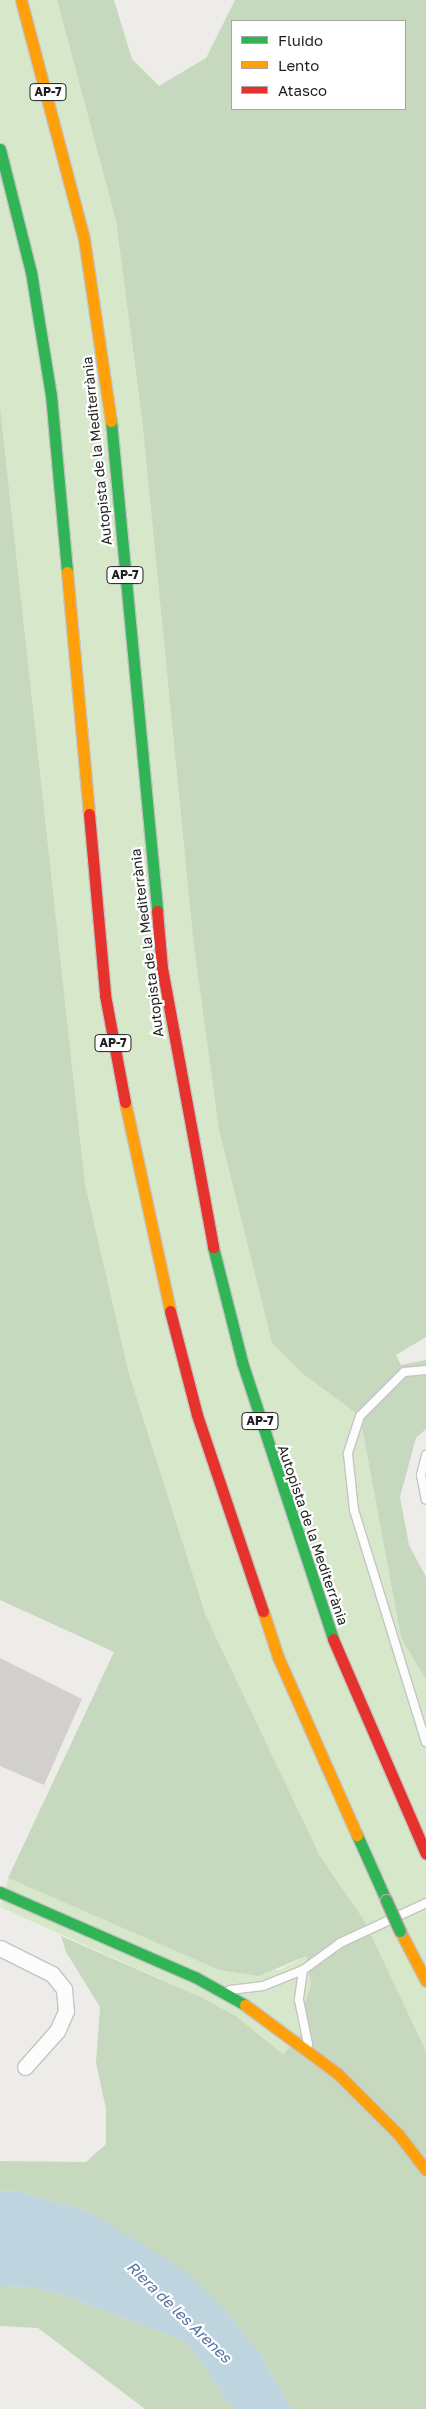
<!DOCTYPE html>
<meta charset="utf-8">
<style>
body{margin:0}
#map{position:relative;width:426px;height:2409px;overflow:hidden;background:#edece8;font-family:"Golos Text",sans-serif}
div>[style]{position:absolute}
.grass>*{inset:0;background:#d7e8ca}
.forest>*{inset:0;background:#c6d9bf}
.water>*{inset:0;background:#bed4de}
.building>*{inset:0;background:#d2d0cd}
.roads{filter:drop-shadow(1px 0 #c4c4c2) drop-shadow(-1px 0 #c4c4c2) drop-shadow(0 1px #c4c4c2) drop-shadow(0 -1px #c4c4c2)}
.lane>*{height:8px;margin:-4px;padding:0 4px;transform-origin:4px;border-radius:4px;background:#fcfcfc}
.street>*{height:15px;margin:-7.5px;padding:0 7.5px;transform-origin:7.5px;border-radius:7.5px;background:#fcfcfc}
.fast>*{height:11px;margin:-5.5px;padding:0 5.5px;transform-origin:5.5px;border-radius:5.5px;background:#30b455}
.slow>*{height:11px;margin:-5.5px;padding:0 5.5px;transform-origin:5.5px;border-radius:5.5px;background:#ff9f0a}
.jam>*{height:11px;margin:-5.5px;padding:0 5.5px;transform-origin:5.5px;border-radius:5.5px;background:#e5322d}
.bridges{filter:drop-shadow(1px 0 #bfa2a8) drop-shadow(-1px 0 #bfa2a8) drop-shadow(0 1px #bfa2a8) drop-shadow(0 -1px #bfa2a8)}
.fast-bridge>*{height:11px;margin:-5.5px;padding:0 5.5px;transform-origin:5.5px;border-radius:5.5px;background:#30b455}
span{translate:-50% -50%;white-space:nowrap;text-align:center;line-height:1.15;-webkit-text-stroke:4.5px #fff;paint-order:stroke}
.shield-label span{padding:1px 4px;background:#fff;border:1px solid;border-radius:4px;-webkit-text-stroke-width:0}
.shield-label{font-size:12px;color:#1f1f1f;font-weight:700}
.street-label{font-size:14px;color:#1f1f1f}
.water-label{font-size:15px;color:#5375a6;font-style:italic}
.legend{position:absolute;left:231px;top:20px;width:175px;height:90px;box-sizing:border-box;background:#fff;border:1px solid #a5a5a5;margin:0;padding:6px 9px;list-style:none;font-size:15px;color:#1f1f1f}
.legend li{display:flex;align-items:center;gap:10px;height:25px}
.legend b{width:25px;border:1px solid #a5a5a5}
</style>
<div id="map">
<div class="grass">
<i style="clip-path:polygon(0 0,57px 0,116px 221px,142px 419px,193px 938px,340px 1398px,360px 1416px,401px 1638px,426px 1680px,426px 2051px,364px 1920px,320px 1856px,206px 1616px,129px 1372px,85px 1184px,0 406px)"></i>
<i style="clip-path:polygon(8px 1878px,219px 1970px,279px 1970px,306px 1956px,311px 1985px,303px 2008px,309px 2027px,283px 2054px,236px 2016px,203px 1998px,0 1907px)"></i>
</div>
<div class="forest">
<i style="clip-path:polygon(evenodd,57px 0,114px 0,132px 59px,159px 86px,206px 58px,235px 0,426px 0,426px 1337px,396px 1355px,401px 1365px,426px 1360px,426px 1429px,416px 1438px,400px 1497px,409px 1545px,426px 1577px,426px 1680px,401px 1638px,360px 1416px,302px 1373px,272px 1343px,219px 1129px,193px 938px,142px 419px,116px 221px,57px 0,232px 21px,405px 21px,405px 109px,232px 109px,232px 21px)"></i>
<i style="clip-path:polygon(0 406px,85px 1184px,129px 1373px,206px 1616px,320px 1856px,364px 1920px,426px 2051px,426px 2409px,291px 2409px,260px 2354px,219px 2303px,87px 2211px,17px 2191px,0 2192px,0 2161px,86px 2162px,106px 2144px,106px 2109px,96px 2063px,100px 2007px,66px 1952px,61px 1936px,203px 1998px,236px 2016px,283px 2054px,308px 2027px,303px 2008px,311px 1985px,306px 1956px,259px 1976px,219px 1970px,8px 1878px,114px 1652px,0 1600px)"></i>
<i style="clip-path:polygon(0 2286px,34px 2287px,75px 2299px,186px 2342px,234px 2409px,145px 2409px,38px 2328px,0 2326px)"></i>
</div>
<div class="water">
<i style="clip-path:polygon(17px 2191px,87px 2211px,180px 2267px,219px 2303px,260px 2354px,291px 2409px,234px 2409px,186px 2342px,75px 2299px,34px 2287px,0 2286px,0 2192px)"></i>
</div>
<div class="building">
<i style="clip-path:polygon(0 1658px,82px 1699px,44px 1785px,0 1766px)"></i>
</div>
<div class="roads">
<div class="lane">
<i style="left:426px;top:1370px;width:22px;rotate:175deg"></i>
<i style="left:404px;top:1372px;width:62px;rotate:135deg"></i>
<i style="left:360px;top:1416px;width:40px;rotate:108deg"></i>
<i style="left:348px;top:1454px;width:56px;rotate:83.9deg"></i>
<i style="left:354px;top:1510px;width:243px;rotate:72.8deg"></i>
<i style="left:426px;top:1455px;width:21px;rotate:104deg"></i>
<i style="left:421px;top:1475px;width:25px;rotate:79deg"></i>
<i style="left:303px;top:1970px;width:30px;rotate:98deg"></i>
<i style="left:299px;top:2000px;width:45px;rotate:78.4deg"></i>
<i style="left:230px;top:1990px;width:33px;rotate:-7deg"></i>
<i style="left:263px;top:1986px;width:43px;rotate:-21.8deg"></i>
<i style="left:303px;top:1970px;width:46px;rotate:-36.1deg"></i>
<i style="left:340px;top:1943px;width:95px;rotate:-24.9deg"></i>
</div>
<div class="street">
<i style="left:0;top:1948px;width:58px;rotate:26.6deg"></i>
<i style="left:52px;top:1974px;width:19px;rotate:51deg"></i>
<i style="left:64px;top:1989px;width:22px;rotate:85deg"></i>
<i style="left:66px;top:2011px;width:22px;rotate:114deg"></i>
<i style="left:57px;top:2031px;width:48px;rotate:131.6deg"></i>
</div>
<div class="fast">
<i style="left:0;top:149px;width:127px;rotate:75.9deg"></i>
<i style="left:31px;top:272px;width:125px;rotate:80.8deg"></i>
<i style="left:51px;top:395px;width:178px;rotate:84.8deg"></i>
<i style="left:111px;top:421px;width:492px;rotate:84.6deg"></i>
<i style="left:213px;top:1247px;width:119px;rotate:75.8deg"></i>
<i style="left:242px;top:1362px;width:292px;rotate:71.8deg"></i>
<i style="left:357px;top:1835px;width:71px;rotate:66deg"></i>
<i style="left:0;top:1892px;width:213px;rotate:23.6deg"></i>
<i style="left:195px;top:1977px;width:57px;rotate:29.2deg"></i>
</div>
<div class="slow">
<i style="left:21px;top:0;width:247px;rotate:75.2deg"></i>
<i style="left:84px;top:239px;width:184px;rotate:81.6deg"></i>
<i style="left:67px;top:572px;width:243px;rotate:84.8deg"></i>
<i style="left:125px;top:1102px;width:214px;rotate:77.8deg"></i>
<i style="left:263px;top:1611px;width:48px;rotate:71.9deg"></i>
<i style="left:278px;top:1657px;width:195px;rotate:66.1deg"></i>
<i style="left:400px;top:1931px;width:56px;rotate:62.5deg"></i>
<i style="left:245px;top:2005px;width:114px;rotate:36.5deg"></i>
<i style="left:337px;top:2073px;width:88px;rotate:45deg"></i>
<i style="left:399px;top:2135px;width:44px;rotate:52.4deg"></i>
</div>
<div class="jam">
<i style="left:89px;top:814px;width:182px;rotate:84.9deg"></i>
<i style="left:105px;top:995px;width:109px;rotate:79.4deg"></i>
<i style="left:157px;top:911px;width:57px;rotate:85deg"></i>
<i style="left:162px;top:968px;width:284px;rotate:79.6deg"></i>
<i style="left:170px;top:1311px;width:107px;rotate:75.4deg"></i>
<i style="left:197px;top:1415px;width:207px;rotate:71.4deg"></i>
<i style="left:333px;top:1639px;width:234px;rotate:66.6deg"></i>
</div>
</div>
<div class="bridges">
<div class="fast-bridge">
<i style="left:386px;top:1900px;width:34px;rotate:66deg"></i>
</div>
</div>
<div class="shield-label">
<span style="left:48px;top:92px">AP-7</span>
<span style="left:125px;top:575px">AP-7</span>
<span style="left:113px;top:1043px">AP-7</span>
<span style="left:260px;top:1421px">AP-7</span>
</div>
<div class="street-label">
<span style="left:97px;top:451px;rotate:-96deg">Autopista de la Mediterrània</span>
<span style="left:147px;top:943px;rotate:-97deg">Autopista de la Mediterrània</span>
<span style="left:313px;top:1535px;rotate:71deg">Autopista de la Mediterrània</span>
</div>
<div class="water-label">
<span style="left:179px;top:2312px;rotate:44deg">Riera de les Arenes</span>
</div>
<ul class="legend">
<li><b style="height:6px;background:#30b455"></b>Fluido</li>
<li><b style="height:6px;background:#ff9f0a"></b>Lento</li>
<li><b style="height:6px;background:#e5322d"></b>Atasco</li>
</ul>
</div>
